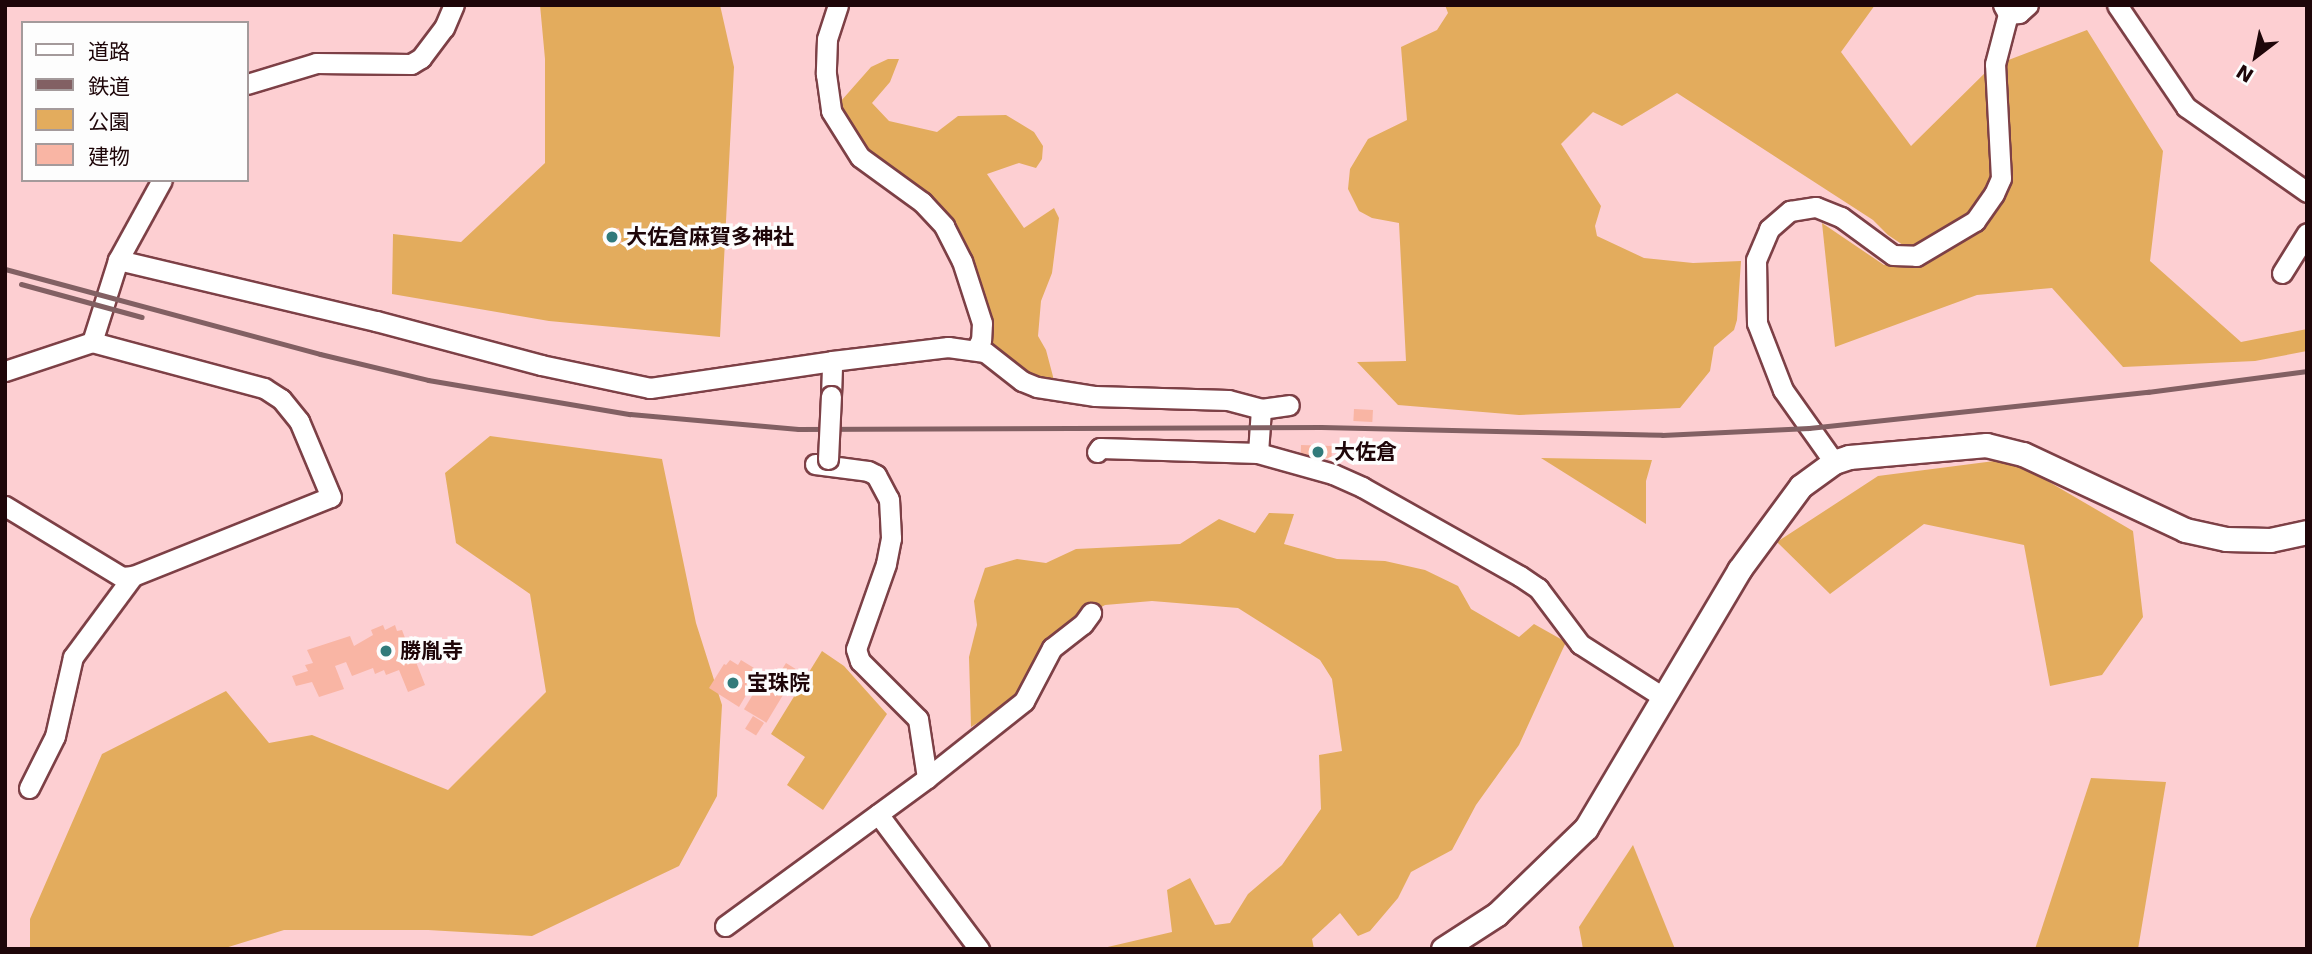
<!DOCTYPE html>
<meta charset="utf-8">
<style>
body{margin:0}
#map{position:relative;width:2312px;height:954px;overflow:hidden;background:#fdcfd2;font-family:"DejaVu Sans","Noto Sans JP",sans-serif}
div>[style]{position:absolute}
.green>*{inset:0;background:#e3ac5d}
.building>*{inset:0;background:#f9b5a4;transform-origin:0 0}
.roads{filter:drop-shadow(2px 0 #7d4046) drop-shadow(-2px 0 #7d4046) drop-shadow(0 2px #7d4046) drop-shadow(0 -2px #7d4046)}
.minor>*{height:19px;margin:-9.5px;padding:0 9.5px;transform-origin:9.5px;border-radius:9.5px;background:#fff}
.tertiary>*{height:23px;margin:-11.5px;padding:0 11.5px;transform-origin:11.5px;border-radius:11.5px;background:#fff}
.rail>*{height:5px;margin:-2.5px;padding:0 2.5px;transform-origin:2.5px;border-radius:2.5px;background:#826063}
.bridges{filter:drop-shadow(2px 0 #7d4046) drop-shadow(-2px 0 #7d4046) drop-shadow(0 2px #7d4046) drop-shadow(0 -2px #7d4046)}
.minor-bridge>*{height:19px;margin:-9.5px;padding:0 9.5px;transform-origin:9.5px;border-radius:9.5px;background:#fff}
.dots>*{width:19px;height:19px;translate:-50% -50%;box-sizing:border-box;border:4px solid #fdfdfd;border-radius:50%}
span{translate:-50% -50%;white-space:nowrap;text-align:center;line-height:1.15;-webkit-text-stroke:7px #fdfdfd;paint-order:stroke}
.poi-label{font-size:21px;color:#1e0609;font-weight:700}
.left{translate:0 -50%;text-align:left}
.frame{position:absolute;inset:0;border:7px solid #1e0609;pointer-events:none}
.legend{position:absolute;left:21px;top:21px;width:228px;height:161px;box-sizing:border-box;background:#fdfdfd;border:2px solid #a49a9b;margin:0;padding:9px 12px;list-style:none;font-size:21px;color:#1e0609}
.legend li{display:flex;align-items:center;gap:14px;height:35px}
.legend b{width:35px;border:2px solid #a49a9b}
.north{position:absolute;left:2221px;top:21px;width:70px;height:70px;-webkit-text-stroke:5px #fdfdfd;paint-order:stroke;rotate:212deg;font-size:19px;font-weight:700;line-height:28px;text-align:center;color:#1e0609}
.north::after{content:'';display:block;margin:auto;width:24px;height:32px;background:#1e0609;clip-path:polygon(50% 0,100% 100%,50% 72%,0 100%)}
</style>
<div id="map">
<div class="green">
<i style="clip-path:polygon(540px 5px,720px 5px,734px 67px,720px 337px,549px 321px,392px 294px,393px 234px,461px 242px,545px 163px,545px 59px)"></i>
<i style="clip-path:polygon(1445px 5px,1875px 5px,1841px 52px,1911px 146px,1993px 65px,1998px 178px,1972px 219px,1915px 253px,1888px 235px,1873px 220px,1677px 93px,1622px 126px,1593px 112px,1561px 144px,1601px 206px,1595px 226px,1597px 236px,1644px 258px,1693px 263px,1741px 261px,1737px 320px,1734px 330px,1714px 347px,1710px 371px,1680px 408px,1519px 415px,1398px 405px,1357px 362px,1406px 361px,1399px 223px,1372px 218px,1359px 211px,1348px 189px,1350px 169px,1368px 139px,1407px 120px,1401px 47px,1437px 30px,1448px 13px)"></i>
<i style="clip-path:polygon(2087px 30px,2163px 151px,2150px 261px,2241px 342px,2307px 329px,2307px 351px,2255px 361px,2123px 367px,2052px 288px,1977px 295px,1835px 347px,1822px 223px,1884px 265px,1921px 258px,1998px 196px,1998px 64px)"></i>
<i style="clip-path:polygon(888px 59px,899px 59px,890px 82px,872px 103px,889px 121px,937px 132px,958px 116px,1006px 115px,1034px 132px,1043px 146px,1042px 159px,1036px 168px,1019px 163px,987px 174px,1024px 228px,1054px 208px,1059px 218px,1052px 273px,1041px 301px,1038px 336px,1046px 350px,1055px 384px,1039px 383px,990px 352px,967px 258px,871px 163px,841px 122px,841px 101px,871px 67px)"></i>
<i style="clip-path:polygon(490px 436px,662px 459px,696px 623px,722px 705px,717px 796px,679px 866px,532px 936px,428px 930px,284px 930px,222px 949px,30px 949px,30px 919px,102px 754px,226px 691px,269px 743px,312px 735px,448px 790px,546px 692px,530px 594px,456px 543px,445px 473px)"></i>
<i style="clip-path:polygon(1541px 458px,1652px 460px,1646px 481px,1646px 524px)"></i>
<i style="clip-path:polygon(2010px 459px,2133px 531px,2143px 617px,2102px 675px,2050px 686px,2024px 545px,1924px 524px,1830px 594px,1777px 542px,1878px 476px)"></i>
<i style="clip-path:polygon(1269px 513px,1294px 514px,1284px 544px,1337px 559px,1385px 561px,1425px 570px,1458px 586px,1471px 609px,1519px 637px,1534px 624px,1566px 642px,1519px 745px,1476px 805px,1452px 850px,1411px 872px,1398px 898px,1370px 931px,1358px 936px,1340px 913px,1312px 939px,1314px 949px,1099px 949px,1172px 932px,1167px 890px,1190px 878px,1215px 925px,1230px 923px,1248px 894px,1282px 865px,1321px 809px,1319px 755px,1342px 751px,1332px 679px,1320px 660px,1238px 608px,1152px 601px,1105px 605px,1078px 621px,1020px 697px,971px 727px,969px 657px,977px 625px,974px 601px,985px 568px,1017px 559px,1046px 563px,1076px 549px,1180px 544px,1219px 519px,1255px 533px)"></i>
<i style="clip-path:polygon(822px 651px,844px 666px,887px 714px,823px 810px,787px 785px,805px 757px,771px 734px)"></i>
<i style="clip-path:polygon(2091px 778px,2166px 782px,2138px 949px,2035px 949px)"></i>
<i style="clip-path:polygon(1633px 845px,1675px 949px,1583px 949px,1579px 927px)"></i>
</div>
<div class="building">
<i style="left:619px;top:228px;width:15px;height:16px;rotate:79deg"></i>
<i style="left:1354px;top:409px;width:19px;height:12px;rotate:3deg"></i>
<i style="left:1301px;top:445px;width:31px;height:12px;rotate:2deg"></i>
<i style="clip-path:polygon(383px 625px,385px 630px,395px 625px,397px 631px,402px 630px,408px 646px,416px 643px,423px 660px,416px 662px,425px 685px,408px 692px,399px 670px,386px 675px,384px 670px,375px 674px,373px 668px,352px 676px,346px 662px,335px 666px,344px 689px,319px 697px,312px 682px,296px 686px,292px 676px,308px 671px,305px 665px,313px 663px,307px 650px,350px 636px,354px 646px,373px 635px,371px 630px)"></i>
<i style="clip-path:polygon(730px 660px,738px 665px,741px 660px,754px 668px,751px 673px,757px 677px,739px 707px,709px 688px,724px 664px,726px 665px)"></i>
<i style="left:786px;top:663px;width:19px;height:11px;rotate:32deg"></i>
<i style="left:761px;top:681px;width:26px;height:33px;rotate:31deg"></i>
<i style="left:753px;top:716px;width:13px;height:15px;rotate:32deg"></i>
</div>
<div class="roads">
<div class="minor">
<i style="left:838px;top:5px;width:36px;rotate:108deg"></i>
<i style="left:827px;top:39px;width:35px;rotate:92deg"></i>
<i style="left:826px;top:74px;width:37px;rotate:82deg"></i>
<i style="left:831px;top:111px;width:54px;rotate:57.8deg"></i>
<i style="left:860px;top:157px;width:77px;rotate:36deg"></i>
<i style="left:922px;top:202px;width:33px;rotate:47deg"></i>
<i style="left:944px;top:226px;width:39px;rotate:63deg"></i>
<i style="left:962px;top:261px;width:65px;rotate:72.1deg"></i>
<i style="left:982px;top:323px;width:17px;rotate:93deg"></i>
<i style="left:981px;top:340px;width:10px;rotate:119deg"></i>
<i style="left:2117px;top:5px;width:123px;rotate:55.9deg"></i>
<i style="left:2186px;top:107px;width:148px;rotate:35.1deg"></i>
<i style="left:2008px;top:14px;width:11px;rotate:-5deg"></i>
<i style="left:2019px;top:13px;width:12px;rotate:-42deg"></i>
<i style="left:247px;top:84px;width:72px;rotate:-16.9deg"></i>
<i style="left:316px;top:63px;width:95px;rotate:0.6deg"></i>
<i style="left:411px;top:64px;width:12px;rotate:-31deg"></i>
<i style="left:421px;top:58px;width:38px;rotate:-53deg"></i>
<i style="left:444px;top:28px;width:25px;rotate:-67deg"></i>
<i style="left:118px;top:260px;width:265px;rotate:13.3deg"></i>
<i style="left:376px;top:321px;width:171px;rotate:14.9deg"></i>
<i style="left:541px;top:365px;width:111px;rotate:11.9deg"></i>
<i style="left:650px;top:388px;width:184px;rotate:-8.4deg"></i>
<i style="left:832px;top:361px;width:117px;rotate:-6.9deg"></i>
<i style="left:948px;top:347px;width:37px;rotate:8deg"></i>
<i style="left:985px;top:352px;width:47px;rotate:38.1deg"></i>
<i style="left:1022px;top:381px;width:16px;rotate:22deg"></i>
<i style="left:1037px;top:387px;width:59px;rotate:8.8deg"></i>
<i style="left:1095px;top:396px;width:133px;rotate:1.7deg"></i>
<i style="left:1228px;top:400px;width:34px;rotate:15deg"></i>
<i style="left:1261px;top:409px;width:28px;rotate:-8deg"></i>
<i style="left:2282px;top:273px;width:47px;rotate:-58deg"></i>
<i style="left:5px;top:371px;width:92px;rotate:-18.4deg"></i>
<i style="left:92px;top:342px;width:86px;rotate:-72.4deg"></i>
<i style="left:118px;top:260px;width:91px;rotate:-61.2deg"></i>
<i style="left:831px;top:396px;width:35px;rotate:-88deg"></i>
<i style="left:1261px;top:409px;width:44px;rotate:93.9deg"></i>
<i style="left:1258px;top:453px;width:78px;rotate:15.6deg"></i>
<i style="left:1333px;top:474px;width:32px;rotate:24deg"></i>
<i style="left:1362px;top:487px;width:181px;rotate:29.4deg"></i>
<i style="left:1520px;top:576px;width:22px;rotate:34deg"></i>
<i style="left:1538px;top:588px;width:70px;rotate:53.1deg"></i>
<i style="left:1580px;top:644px;width:98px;rotate:32.6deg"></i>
<i style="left:1097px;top:452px;width:5px;rotate:-53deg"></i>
<i style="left:1100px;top:448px;width:158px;rotate:1.8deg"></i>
<i style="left:1834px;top:462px;width:88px;rotate:-125.3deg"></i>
<i style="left:1783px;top:390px;width:72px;rotate:-111.2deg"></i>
<i style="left:1757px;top:323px;width:63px;rotate:-90.9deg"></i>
<i style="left:1756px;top:260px;width:34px;rotate:-67deg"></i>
<i style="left:1769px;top:229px;width:28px;rotate:-41deg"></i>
<i style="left:1790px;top:211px;width:26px;rotate:-9deg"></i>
<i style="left:1816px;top:207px;width:27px;rotate:22deg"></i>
<i style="left:1841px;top:217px;width:64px;rotate:36.2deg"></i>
<i style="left:1893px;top:255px;width:23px;rotate:2deg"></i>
<i style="left:1916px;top:256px;width:69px;rotate:-30.7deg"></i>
<i style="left:1975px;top:221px;width:33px;rotate:-55deg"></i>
<i style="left:1994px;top:194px;width:17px;rotate:-66deg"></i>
<i style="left:2001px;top:178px;width:114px;rotate:-93deg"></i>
<i style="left:1995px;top:64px;width:52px;rotate:-75.4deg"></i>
<i style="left:2008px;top:14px;width:10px;rotate:-119deg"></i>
<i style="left:815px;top:464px;width:53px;rotate:7.5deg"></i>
<i style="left:868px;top:471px;width:9px;rotate:27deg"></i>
<i style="left:876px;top:475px;width:27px;rotate:62deg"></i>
<i style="left:889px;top:499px;width:39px;rotate:87deg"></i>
<i style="left:891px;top:538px;width:26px;rotate:101deg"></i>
<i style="left:886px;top:564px;width:90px;rotate:109.4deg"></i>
<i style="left:856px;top:649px;width:13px;rotate:72deg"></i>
<i style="left:860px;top:661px;width:82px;rotate:45deg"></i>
<i style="left:918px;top:719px;width:60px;rotate:81.3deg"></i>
<i style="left:5px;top:506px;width:137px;rotate:31.3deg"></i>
<i style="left:122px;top:577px;width:11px;rotate:-5deg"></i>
<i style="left:133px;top:576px;width:213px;rotate:-21.8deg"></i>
<i style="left:331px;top:497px;width:82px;rotate:-112.8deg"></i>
<i style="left:299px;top:421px;width:28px;rotate:-129deg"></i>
<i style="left:281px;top:399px;width:20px;rotate:-147deg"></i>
<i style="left:264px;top:388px;width:178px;rotate:-165deg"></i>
<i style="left:29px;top:788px;width:58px;rotate:-63.4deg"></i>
<i style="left:55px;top:736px;width:81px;rotate:-77.2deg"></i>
<i style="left:73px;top:657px;width:101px;rotate:-53.5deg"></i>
<i style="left:878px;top:814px;width:169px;rotate:53.2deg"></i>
<i style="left:725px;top:926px;width:250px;rotate:-36.2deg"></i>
<i style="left:927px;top:778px;width:124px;rotate:-38.4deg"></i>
<i style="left:1024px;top:701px;width:60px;rotate:-62.2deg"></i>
<i style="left:1052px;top:648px;width:39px;rotate:-38deg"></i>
<i style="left:1083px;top:624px;width:14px;rotate:-54deg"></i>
</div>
<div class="tertiary">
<i style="left:1443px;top:949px;width:64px;rotate:-32.9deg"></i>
<i style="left:1497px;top:914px;width:124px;rotate:-44deg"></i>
<i style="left:1586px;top:828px;width:300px;rotate:-59.3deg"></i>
<i style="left:1739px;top:570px;width:104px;rotate:-53.6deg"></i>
<i style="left:1801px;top:486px;width:41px;rotate:-36deg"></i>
<i style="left:1834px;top:462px;width:16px;rotate:-18deg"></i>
<i style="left:1849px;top:457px;width:138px;rotate:-5deg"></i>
<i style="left:1986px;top:445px;width:38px;rotate:14deg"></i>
<i style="left:2023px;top:454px;width:179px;rotate:25.1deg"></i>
<i style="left:2185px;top:530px;width:42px;rotate:12.4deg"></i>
<i style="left:2226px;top:539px;width:44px;rotate:1.3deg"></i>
<i style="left:2270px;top:540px;width:38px;rotate:-12deg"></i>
</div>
</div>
<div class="rail">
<i style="left:5px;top:269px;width:326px;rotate:15.1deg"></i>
<i style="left:320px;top:354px;width:111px;rotate:13.5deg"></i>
<i style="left:428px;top:380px;width:205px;rotate:9.6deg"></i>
<i style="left:630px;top:414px;width:169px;rotate:5.1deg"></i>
<i style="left:798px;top:429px;width:523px;rotate:-0.22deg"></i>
<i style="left:1321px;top:427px;width:341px;rotate:1.3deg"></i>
<i style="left:1662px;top:435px;width:147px;rotate:-2.7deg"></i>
<i style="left:1809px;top:428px;width:341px;rotate:-6.1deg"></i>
<i style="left:2148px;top:392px;width:160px;rotate:-7.5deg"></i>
<i style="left:21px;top:284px;width:125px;rotate:15.3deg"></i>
</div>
<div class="bridges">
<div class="minor-bridge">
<i style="left:828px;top:459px;width:63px;rotate:-87.3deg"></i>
</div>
</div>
<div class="dots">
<i style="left:612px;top:237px;background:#317a7a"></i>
<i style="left:1318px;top:452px;background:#317a7a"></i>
<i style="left:386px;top:651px;background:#317a7a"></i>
<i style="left:733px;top:683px;background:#317a7a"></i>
</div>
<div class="poi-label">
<span class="left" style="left:626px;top:237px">大佐倉麻賀多神社</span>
<span class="left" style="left:1334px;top:452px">大佐倉</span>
<span class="left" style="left:400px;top:651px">勝胤寺</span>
<span class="left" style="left:747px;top:683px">宝珠院</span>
</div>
<div class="frame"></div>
<ul class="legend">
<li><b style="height:9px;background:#fff"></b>道路</li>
<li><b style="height:9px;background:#826063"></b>鉄道</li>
<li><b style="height:19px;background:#e3ac5d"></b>公園</li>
<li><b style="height:19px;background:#f9b5a4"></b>建物</li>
</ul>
<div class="north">N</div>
</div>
